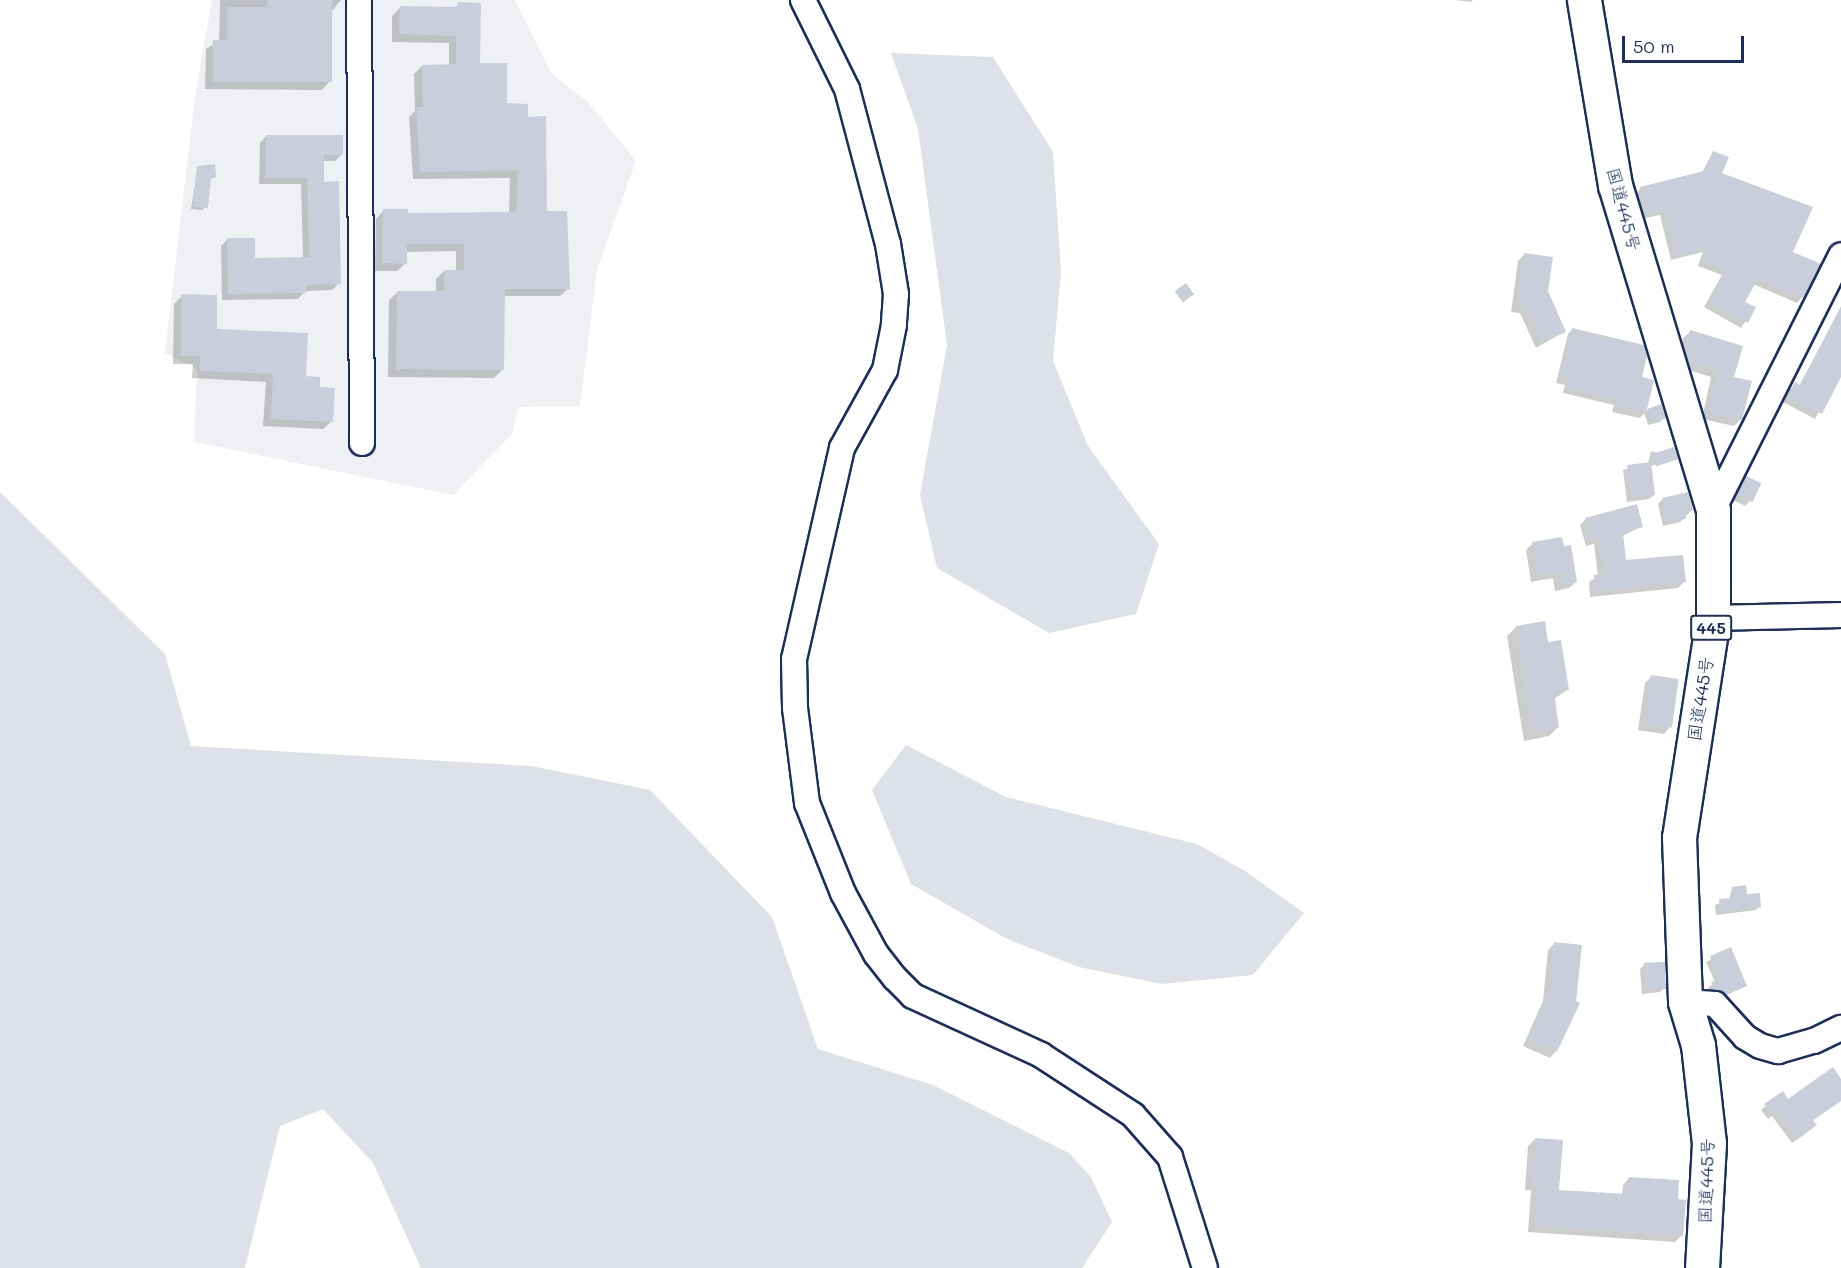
<!DOCTYPE html>
<meta charset="utf-8">
<style>
body{margin:0}
#map{position:relative;width:1841px;height:1268px;overflow:hidden;background:#fff;font-family:Mali,"Klee One",sans-serif}
div>[style]{position:absolute}
.built>*{inset:0;background:#eff0f4}
.green>*{inset:0;background:#dee1e7}
.shadow>*{inset:0;background:#0003}
.building>*{inset:0;background:#caceda;transform-origin:0 0}
.roads{filter:drop-shadow(2px 0 #1b2f5e) drop-shadow(-2px 0 #1b2f5e) drop-shadow(0 2px #1b2f5e) drop-shadow(0 -2px #1b2f5e)}
.minor>*{height:24px;margin:-12px;padding:0 12px;transform-origin:12px;border-radius:12px;background:#fff}
.highway>*{height:33px;margin:-16.5px;padding:0 16.5px;transform-origin:16.5px;border-radius:16.5px;background:#fff}
span{translate:-50% -50%;white-space:nowrap;text-align:center;line-height:1.15;-webkit-text-stroke:4.5px #fff;paint-order:stroke}
.shield-label span{padding:2px 4px;background:#fff;border:2px solid;border-radius:4px;-webkit-text-stroke-width:0}
.shield-label{font-size:16px;color:#1b2f5e;font-weight:700}
.street-label{font-size:18px;color:#1b2f5e}
.scale{position:absolute;left:1622px;top:36px;width:122px;height:27px;box-sizing:border-box;border:3px solid #1b2f5e;border-top:0;padding-left:8px;font-size:18px;line-height:21px;white-space:nowrap;color:#1b2f5e;-webkit-text-stroke:4px #fff;paint-order:stroke}
</style>
<div id="map">
<div class="built">
<i style="clip-path:polygon(212px 0,515px 0,552px 74px,587px 101px,636px 161px,597px 269px,580px 406px,518px 407px,512px 434px,453px 495px,194px 442px,197px 369px,165px 353px,195px 96px)"></i>
</div>
<div class="green">
<i style="clip-path:polygon(891px 53px,993px 57px,1053px 152px,1061px 271px,1053px 361px,1088px 446px,1159px 544px,1136px 614px,1049px 633px,937px 568px,920px 495px,947px 345px,918px 129px)"></i>
<i style="clip-path:polygon(0 492px,165px 654px,191px 746px,531px 766px,650px 790px,772px 917px,818px 1049px,933px 1085px,1069px 1153px,1091px 1177px,1112px 1222px,1082px 1268px,421px 1268px,373px 1163px,323px 1109px,280px 1126px,245px 1268px,0 1268px)"></i>
<i style="clip-path:polygon(906px 745px,1006px 797px,1197px 844px,1245px 871px,1304px 913px,1253px 975px,1162px 984px,1079px 967px,1007px 939px,911px 884px,872px 790px)"></i>
</div>
<div class="shadow">
<i style="clip-path:polygon(220px 0,341px 0,331px 12px,330px 81px,322px 90px,205px 89px,206px 49px,219px 41px)"></i>
<i style="clip-path:polygon(1455px 0,1473px 0,1471px 2px)"></i>
<i style="clip-path:polygon(459px 4px,478px 65px,506px 105px,526px 119px,546px 213px,569px 288px,560px 296px,503px 296px,502px 370px,494px 378px,388px 377px,389px 300px,398px 292px,436px 292px,436px 279px,444px 271px,456px 271px,456px 251px,406px 252px,406px 263px,397px 271px,375px 271px,376px 219px,384px 210px,407px 214px,509px 213px,510px 178px,413px 179px,409px 117px,415px 111px,414px 74px,422px 66px,449px 65px,449px 43px,392px 42px,392px 16px,400px 8px,454px 8px)"></i>
<i style="clip-path:polygon(266px 136px,341px 155px,335px 161px,323px 161px,323px 183px,339px 283px,332px 290px,305px 291px,298px 299px,222px 300px,221px 246px,228px 239px,254px 259px,303px 258px,301px 184px,259px 184px,260px 143px)"></i>
<i style="clip-path:polygon(1713px 152px,1720px 174px,1791px 253px,1802px 297px,1797px 303px,1753px 284px,1743px 303px,1754px 308px,1741px 328px,1704px 307px,1722px 275px,1698px 266px,1703px 252px,1671px 260px,1660px 215px,1641px 219px,1635px 194px,1640px 189px,1701px 174px)"></i>
<i style="clip-path:polygon(198px 167px,215px 177px,209px 180px,203px 210px,191px 209px)"></i>
<i style="clip-path:polygon(1524px 255px,1565px 331px,1536px 348px,1520px 313px,1511px 312px,1518px 261px)"></i>
<i style="clip-path:polygon(182px 296px,215px 331px,318px 388px,332px 421px,323px 429px,263px 426px,266px 382px,192px 378px,193px 364px,173px 364px,174px 304px)"></i>
<i style="clip-path:polygon(1836px 318px,1841px 321px,1841px 371px,1815px 419px,1783px 402px,1790px 389px,1799px 386px)"></i>
<i style="clip-path:polygon(1573px 329px,1640px 378px,1645px 413px,1648px 409px,1664px 418px,1660px 422px,1648px 425px,1644px 413px,1640px 418px,1612px 412px,1614px 405px,1563px 393px,1565px 385px,1556px 383px,1568px 334px)"></i>
<i style="clip-path:polygon(1690px 332px,1732px 378px,1741px 419px,1734px 426px,1702px 419px,1711px 377px,1682px 368px,1678px 357px,1683px 338px)"></i>
<i style="clip-path:polygon(1651px 451px,1676px 459px,1650px 466px,1654px 495px,1649px 499px,1627px 502px,1623px 470px,1648px 463px)"></i>
<i style="clip-path:polygon(1746px 477px,1749px 502px,1745px 506px,1733px 500px)"></i>
<i style="clip-path:polygon(1662px 500px,1692px 510px,1680px 522px,1663px 526px,1658px 504px)"></i>
<i style="clip-path:polygon(1586px 519px,1641px 527px,1622px 536px,1625px 561px,1684px 582px,1678px 588px,1590px 597px,1589px 582px,1598px 576px,1594px 544px,1586px 546px,1580px 525px)"></i>
<i style="clip-path:polygon(1533px 543px,1576px 582px,1569px 588px,1555px 591px,1553px 578px,1531px 582px,1526px 550px)"></i>
<i style="clip-path:polygon(1516px 627px,1547px 644px,1567px 690px,1554px 699px,1558px 727px,1549px 736px,1524px 741px,1507px 636px)"></i>
<i style="clip-path:polygon(1651px 677px,1670px 727px,1664px 734px,1638px 730px,1645px 683px)"></i>
<i style="clip-path:polygon(1732px 888px,1746px 896px,1760px 906px,1756px 910px,1716px 915px,1715px 905px,1729px 900px)"></i>
<i style="clip-path:polygon(1555px 943px,1556px 1051px,1550px 1058px,1523px 1046px,1543px 1001px,1548px 950px)"></i>
<i style="clip-path:polygon(1730px 949px,1745px 986px,1721px 998px,1708px 988px,1715px 982px,1706px 962px)"></i>
<i style="clip-path:polygon(1644px 965px,1664px 988px,1660px 992px,1642px 994px,1640px 969px)"></i>
<i style="clip-path:polygon(1841px 1082px,1841px 1100px,1812px 1121px,1811px 1129px,1792px 1143px,1772px 1116px,1768px 1119px,1761px 1110px,1782px 1093px,1788px 1101px)"></i>
<i style="clip-path:polygon(1535px 1139px,1557px 1191px,1622px 1195px,1623px 1185px,1629px 1178px,1676px 1200px,1682px 1235px,1675px 1242px,1528px 1232px,1531px 1190px,1525px 1190px,1528px 1146px)"></i>
</div>
<div class="building">
<i style="clip-path:polygon(267px 0,332px 0,332px 82px,213px 82px,213px 40px,227px 40px,227px 7px,267px 7px)"></i>
<i style="clip-path:polygon(458px 2px,481px 3px,480px 63px,507px 63px,507px 103px,528px 104px,528px 117px,546px 116px,547px 211px,567px 211px,570px 289px,505px 289px,504px 370px,396px 369px,397px 291px,444px 291px,444px 270px,464px 270px,464px 244px,407px 244px,407px 264px,382px 263px,383px 209px,408px 209px,408px 213px,516px 212px,518px 170px,420px 172px,416px 107px,423px 107px,422px 65px,456px 64px,456px 36px,399px 34px,400px 6px,458px 7px)"></i>
<i style="clip-path:polygon(266px 135px,343px 135px,343px 155px,324px 155px,324px 182px,339px 181px,341px 284px,306px 285px,306px 293px,228px 294px,227px 238px,255px 238px,255px 258px,309px 257px,307px 178px,265px 178px)"></i>
<i style="clip-path:polygon(1713px 151px,1729px 157px,1722px 173px,1813px 207px,1793px 252px,1821px 264px,1803px 298px,1758px 279px,1745px 302px,1756px 307px,1748px 323px,1709px 302px,1726px 270px,1702px 261px,1707px 248px,1676px 256px,1665px 210px,1646px 215px,1640px 187px,1704px 171px)"></i>
<i style="clip-path:polygon(215px 164px,216px 177px,211px 178px,208px 208px,193px 207px,197px 166px)"></i>
<i style="clip-path:polygon(1524px 253px,1553px 257px,1548px 291px,1566px 332px,1542px 343px,1527px 306px,1517px 305px)"></i>
<i style="left:1186px;top:283px;width:14px;height:14px;rotate:54deg"></i>
<i style="clip-path:polygon(181px 294px,217px 295px,217px 329px,308px 333px,306px 376px,320px 377px,320px 387px,335px 388px,333px 422px,271px 419px,273px 374px,200px 371px,200px 356px,181px 356px)"></i>
<i style="clip-path:polygon(1841px 306px,1841px 377px,1822px 414px,1787px 397px,1795px 382px,1800px 385px)"></i>
<i style="clip-path:polygon(1572px 328px,1644px 345px,1647px 356px,1642px 377px,1654px 380px,1646px 413px,1616px 407px,1618px 400px,1567px 388px,1569px 380px,1560px 378px)"></i>
<i style="clip-path:polygon(1690px 330px,1743px 346px,1734px 377px,1752px 381px,1742px 420px,1708px 413px,1717px 370px,1688px 362px,1684px 349px)"></i>
<i style="left:1661px;top:404px;width:15px;height:14px;rotate:70deg"></i>
<i style="left:1674px;top:447px;width:13px;height:23px;rotate:72deg"></i>
<i style="left:1651px;top:462px;width:33px;height:24px;rotate:83deg"></i>
<i style="left:1746px;top:476px;width:17px;height:21px;rotate:25deg"></i>
<i style="clip-path:polygon(1688px 492px,1693px 510px,1685px 512px,1686px 519px,1667px 523px,1662px 498px)"></i>
<i style="clip-path:polygon(1637px 504px,1643px 527px,1623px 533px,1626px 560px,1683px 555px,1686px 582px,1596px 592px,1594px 575px,1604px 574px,1600px 539px,1591px 541px,1585px 518px)"></i>
<i style="clip-path:polygon(1562px 537px,1564px 546px,1571px 545px,1577px 582px,1562px 585px,1560px 572px,1537px 576px,1532px 542px)"></i>
<i style="clip-path:polygon(1545px 621px,1548px 642px,1561px 640px,1569px 690px,1554px 692px,1559px 728px,1532px 732px,1516px 626px)"></i>
<i style="left:1651px;top:675px;width:28px;height:49px;rotate:8deg"></i>
<i style="clip-path:polygon(1746px 885px,1747px 894px,1760px 893px,1761px 907px,1720px 911px,1719px 899px,1733px 898px,1732px 887px)"></i>
<i style="clip-path:polygon(1554px 942px,1582px 945px,1576px 1001px,1580px 1003px,1557px 1052px,1528px 1039px,1549px 993px)"></i>
<i style="clip-path:polygon(1731px 947px,1747px 986px,1726px 995px,1714px 990px,1711px 982px,1719px 979px,1710px 956px)"></i>
<i style="left:1665px;top:962px;width:27px;height:21px;rotate:88deg"></i>
<i style="clip-path:polygon(1833px 1067px,1841px 1079px,1841px 1101px,1813px 1120px,1817px 1125px,1797px 1140px,1777px 1113px,1773px 1116px,1764px 1104px,1783px 1091px,1788px 1099px)"></i>
<i style="clip-path:polygon(1535px 1138px,1563px 1140px,1559px 1190px,1627px 1194px,1629px 1177px,1679px 1180px,1678px 1199px,1686px 1200px,1683px 1236px,1534px 1226px,1537px 1184px,1531px 1184px)"></i>
</div>
<div class="roads">
<div class="minor">
<i style="left:359px;top:0;width:443px;rotate:89.6deg"></i>
<i style="left:803px;top:0;width:99px;rotate:63.7deg"></i>
<i style="left:847px;top:89px;width:160px;rotate:75.2deg"></i>
<i style="left:888px;top:244px;width:51px;rotate:80.9deg"></i>
<i style="left:896px;top:294px;width:31px;rotate:94deg"></i>
<i style="left:894px;top:325px;width:46px;rotate:101.3deg"></i>
<i style="left:885px;top:370px;width:89px;rotate:118.9deg"></i>
<i style="left:842px;top:448px;width:216px;rotate:102.8deg"></i>
<i style="left:794px;top:659px;width:49px;rotate:88.8deg"></i>
<i style="left:795px;top:708px;width:96px;rotate:82.8deg"></i>
<i style="left:807px;top:803px;width:97px;rotate:68.2deg"></i>
<i style="left:843px;top:893px;width:69px;rotate:61.6deg"></i>
<i style="left:876px;top:954px;width:31px;rotate:52deg"></i>
<i style="left:895px;top:978px;width:25px;rotate:45deg"></i>
<i style="left:913px;top:996px;width:141px;rotate:24.7deg"></i>
<i style="left:1041px;top:1055px;width:110px;rotate:33.1deg"></i>
<i style="left:1133px;top:1115px;width:56px;rotate:48.6deg"></i>
<i style="left:1170px;top:1157px;width:116px;rotate:72.5deg"></i>
<i style="left:1713px;top:510px;width:285px;rotate:-63.3deg"></i>
<i style="left:1713px;top:618px;width:128px;rotate:-1.3deg"></i>
<i style="left:1685px;top:1002px;width:30px;rotate:4deg"></i>
<i style="left:1715px;top:1004px;width:45px;rotate:47.7deg"></i>
<i style="left:1745px;top:1037px;width:17px;rotate:31deg"></i>
<i style="left:1760px;top:1046px;width:19px;rotate:16deg"></i>
<i style="left:1778px;top:1051px;width:37px;rotate:-16deg"></i>
<i style="left:1814px;top:1041px;width:30px;rotate:-26deg"></i>
</div>
<div class="highway">
<i style="left:1584px;top:0;width:188px;rotate:80.5deg"></i>
<i style="left:1615px;top:185px;width:339px;rotate:73.2deg"></i>
<i style="left:1713px;top:510px;width:108px;rotate:90deg"></i>
<i style="left:1713px;top:618px;width:222px;rotate:98.8deg"></i>
<i style="left:1679px;top:837px;width:165px;rotate:87.9deg"></i>
<i style="left:1685px;top:1002px;width:45px;rotate:73.2deg"></i>
<i style="left:1698px;top:1045px;width:99px;rotate:83.6deg"></i>
<i style="left:1709px;top:1143px;width:125px;rotate:93.2deg"></i>
</div>
</div>
<div class="shield-label">
<span style="left:1711px;top:628px">445</span>
</div>
<div class="street-label">
<span style="left:1624px;top:209px;rotate:75deg">国道445号</span>
<span style="left:1700px;top:699px;rotate:-81deg">国道445号</span>
<span style="left:1706px;top:1181px;rotate:-88deg">国道445号</span>
</div>
<div class="scale">50 m</div>
</div>
